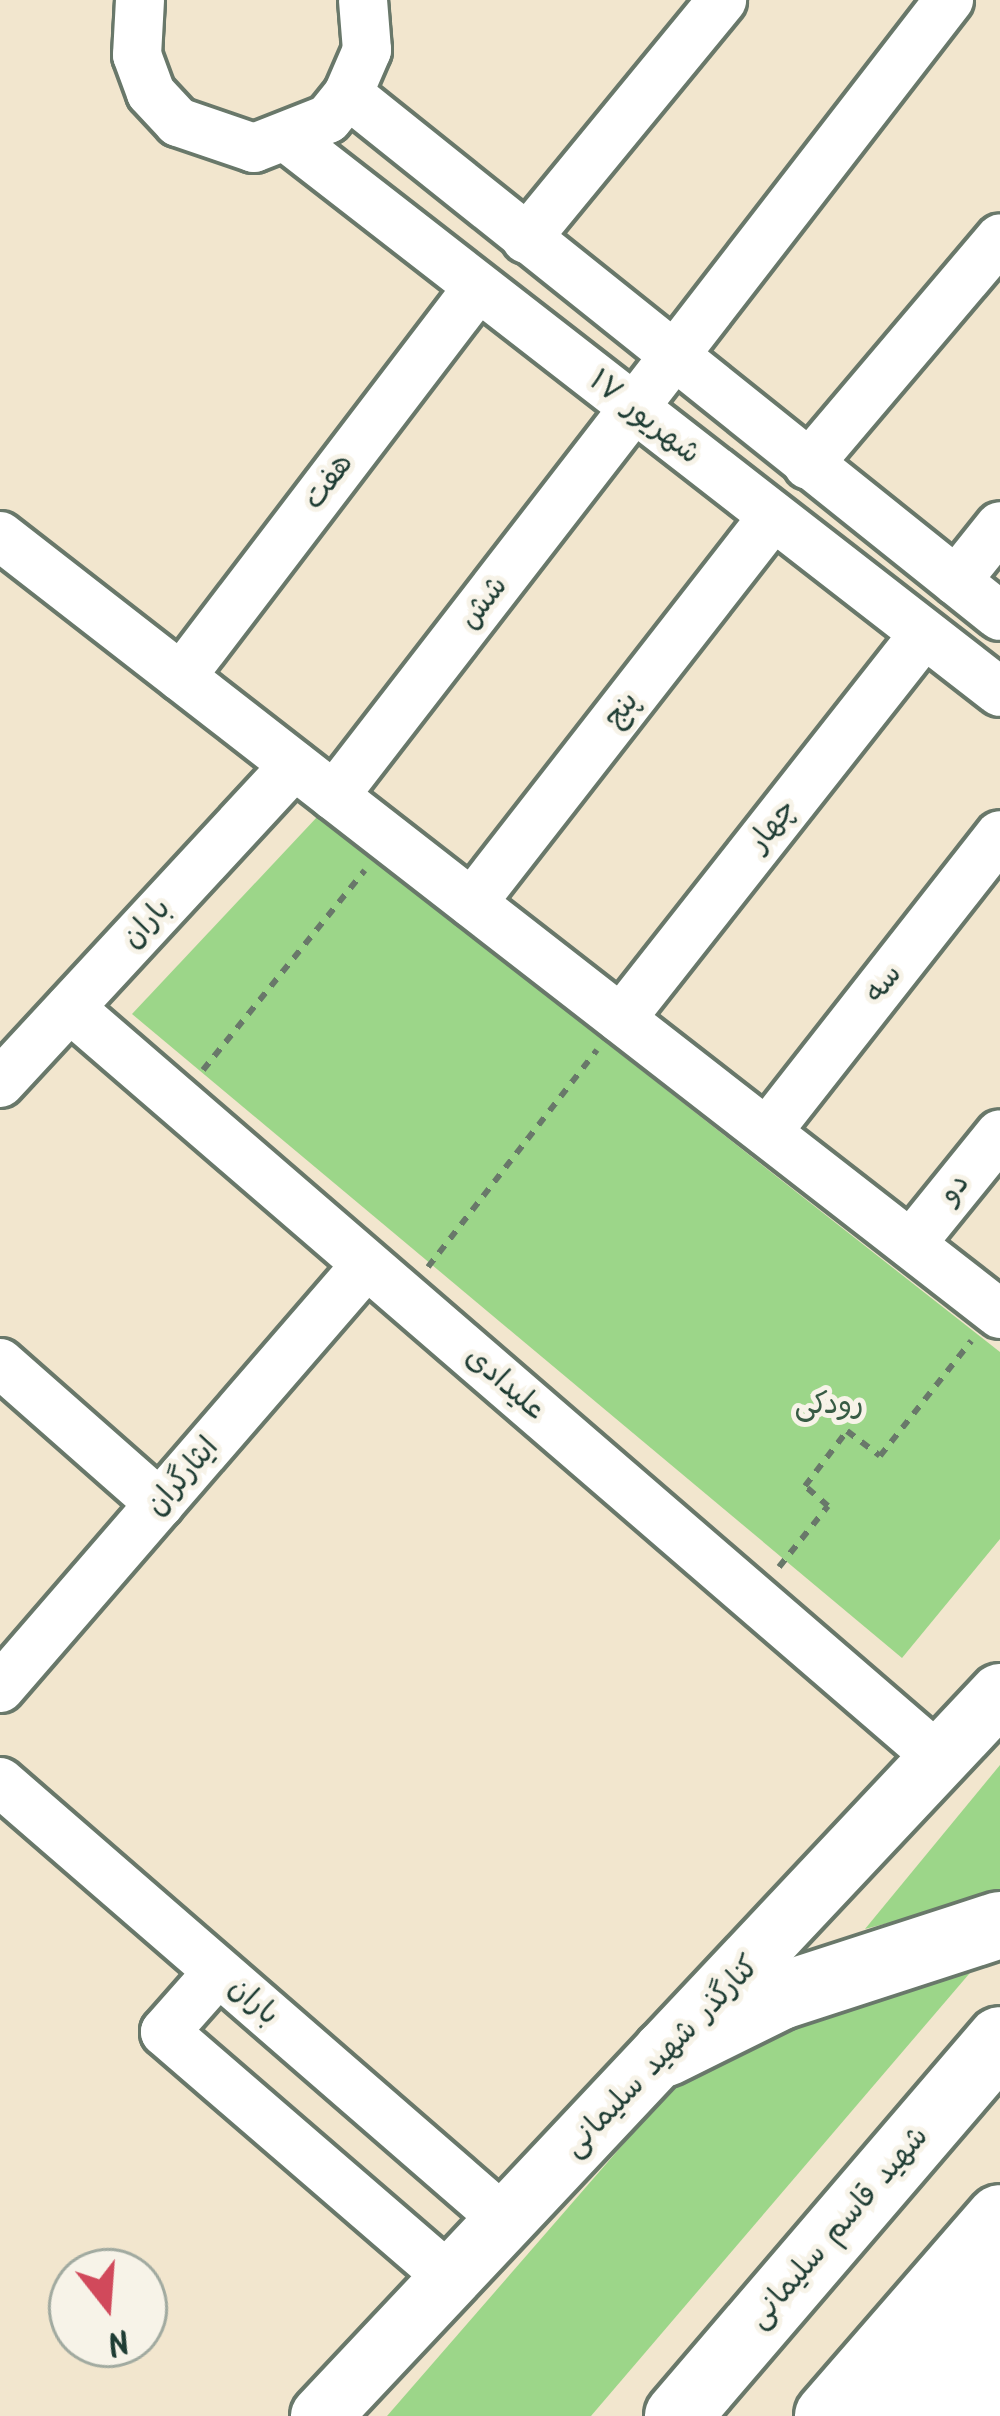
<!DOCTYPE html>
<meta charset="utf-8">
<style>
body{margin:0}
#map{position:relative;width:1000px;height:2416px;overflow:hidden;background:#f2e6ce;font-family:Kalam,"Playpen Sans Arabic",sans-serif}
div>[style]{position:absolute}
.green>*{inset:0;background:#9cd689}
.path>*{height:6px;margin-top:-3px;transform-origin:0;background:repeating-linear-gradient(90deg,#69786a 0 9px,transparent 0 18px)}
.roads{filter:drop-shadow(3px 0 #69786a) drop-shadow(-3px 0 #69786a) drop-shadow(0 3px #69786a) drop-shadow(0 -3px #69786a)}
.minor>*{height:48px;margin:-24px;padding:0 24px;transform-origin:24px;border-radius:24px;background:#fff}
.major>*{height:60px;margin:-30px;padding:0 30px;transform-origin:30px;border-radius:30px;background:#fff}
.highway>*{height:66px;margin:-33px;padding:0 33px;transform-origin:33px;border-radius:33px;background:#fff}
span{translate:-50% -50%;white-space:nowrap;text-align:center;line-height:1.15;-webkit-text-stroke:10px #f7f3e8;paint-order:stroke}
.street-label{font-size:30px;color:#1f3d34}
.park-label{font-size:30px;color:#385c45}
.north{position:absolute;left:48px;top:2248px;width:120px;height:120px;box-sizing:border-box;background:#f7f3e8;border:3px solid #a1aaa0;border-radius:50%;rotate:163deg;font-size:33px;font-weight:700;line-height:48px;text-align:center;color:#1f3d34}
.north::after{content:'';display:block;margin:auto;width:42px;height:54px;background:#d1495b;clip-path:polygon(50% 0,100% 100%,50% 72%,0 100%)}
</style>
<div id="map">
<div class="green">
<i style="clip-path:polygon(318px 816px,1000px 1352px,1000px 1539px,902px 1658px,132px 1014px)"></i>
<i style="clip-path:polygon(1000px 1765px,1000px 1894px,865px 1929px)"></i>
<i style="clip-path:polygon(981px 1960px,591px 2416px,387px 2416px,693px 2064px,808px 2006px)"></i>
</div>
<div class="path">
<i style="left:203px;top:1070px;width:257px;rotate:-51deg"></i>
<i style="left:428px;top:1267px;width:275px;rotate:-52.1deg"></i>
<i style="left:779px;top:1567px;width:78px;rotate:-51.2deg"></i>
<i style="left:828px;top:1506px;width:30px;rotate:-139deg"></i>
<i style="left:805px;top:1486px;width:69px;rotate:-52.6deg"></i>
<i style="left:847px;top:1431px;width:41px;rotate:37.1deg"></i>
<i style="left:880px;top:1456px;width:147px;rotate:-51.6deg"></i>
</div>
<div class="roads">
<div class="minor">
<i style="left:140px;top:0;width:55px;rotate:93.1deg"></i>
<i style="left:137px;top:55px;width:40px;rotate:69.8deg"></i>
<i style="left:151px;top:93px;width:40px;rotate:47deg"></i>
<i style="left:178px;top:122px;width:80px;rotate:18.9deg"></i>
<i style="left:254px;top:148px;width:79px;rotate:-21.4deg"></i>
<i style="left:328px;top:119px;width:32px;rotate:-51deg"></i>
<i style="left:348px;top:94px;width:48px;rotate:-66.6deg"></i>
<i style="left:367px;top:50px;width:50px;rotate:-94.6deg"></i>
<i style="left:348px;top:94px;width:835px;rotate:38.68deg"></i>
<i style="left:290px;top:140px;width:899px;rotate:37.86deg"></i>
<i style="left:526px;top:239px;width:309px;rotate:-50.6deg"></i>
<i style="left:808px;top:465px;width:297px;rotate:-49.7deg"></i>
<i style="left:0;top:536px;width:1267px;rotate:37.88deg"></i>
<i style="left:956px;top:581px;width:70px;rotate:-51.3deg"></i>
<i style="left:181px;top:677px;width:489px;rotate:-52.7deg"></i>
<i style="left:334px;top:796px;width:1006px;rotate:-52.31deg"></i>
<i style="left:472px;top:903px;width:489px;rotate:-52.1deg"></i>
<i style="left:70px;top:1008px;width:1149px;rotate:40.8deg"></i>
<i style="left:621px;top:1019px;width:490px;rotate:-51.8deg"></i>
<i style="left:0;top:1083px;width:433px;rotate:-47.2deg"></i>
<i style="left:767px;top:1132px;width:377px;rotate:-51.9deg"></i>
<i style="left:911px;top:1244px;width:141px;rotate:-51deg"></i>
<i style="left:0;top:1363px;width:213px;rotate:41.4deg"></i>
<i style="left:0;top:1688px;width:559px;rotate:-49.13deg"></i>
<i style="left:0;top:1782px;width:670px;rotate:40.94deg"></i>
<i style="left:218px;top:1972px;width:80px;rotate:131.5deg"></i>
<i style="left:165px;top:2032px;width:378px;rotate:40.8deg"></i>
</div>
<div class="major">
<i style="left:321px;top:2416px;width:991px;rotate:-46.76deg"></i>
<i style="left:964px;top:2416px;width:55px;rotate:-49.4deg"></i>
</div>
<div class="highway">
<i style="left:666px;top:2053px;width:128px;rotate:-26.4deg"></i>
<i style="left:781px;top:1996px;width:230px;rotate:-18deg"></i>
<i style="left:678px;top:2416px;width:495px;rotate:-49.4deg"></i>
<i style="left:828px;top:2416px;width:262px;rotate:-49deg"></i>
<i style="left:896px;top:2416px;width:160px;rotate:-49.3deg"></i>
</div>
</div>
<div class="street-label">
<span style="left:644px;top:418px;rotate:38deg">۱۷ شهریور</span>
<span style="left:329px;top:482px;rotate:-53deg">هفت</span>
<span style="left:484px;top:603px;rotate:-52deg">شش</span>
<span style="left:622px;top:710px;rotate:-52deg">پنج</span>
<span style="left:773px;top:826px;rotate:-52deg">چهار</span>
<span style="left:147px;top:924px;rotate:-47deg">باران</span>
<span style="left:884px;top:984px;rotate:-52deg">سه</span>
<span style="left:955px;top:1189px;rotate:-51deg">دو</span>
<span style="left:505px;top:1384px;rotate:41deg">علیدادی</span>
<span style="left:183px;top:1477px;rotate:-49deg">ایثارگران</span>
<span style="left:253px;top:2002px;rotate:41deg">باران</span>
<span style="left:662px;top:2057px;rotate:-46deg">کنارگذر شهید سلیمانی</span>
<span style="left:839px;top:2228px;rotate:-49deg">شهید قاسم سلیمانی</span>
</div>
<div class="park-label">
<span style="left:829px;top:1405px">رودکی</span>
</div>
<div class="north">N</div>
</div>
